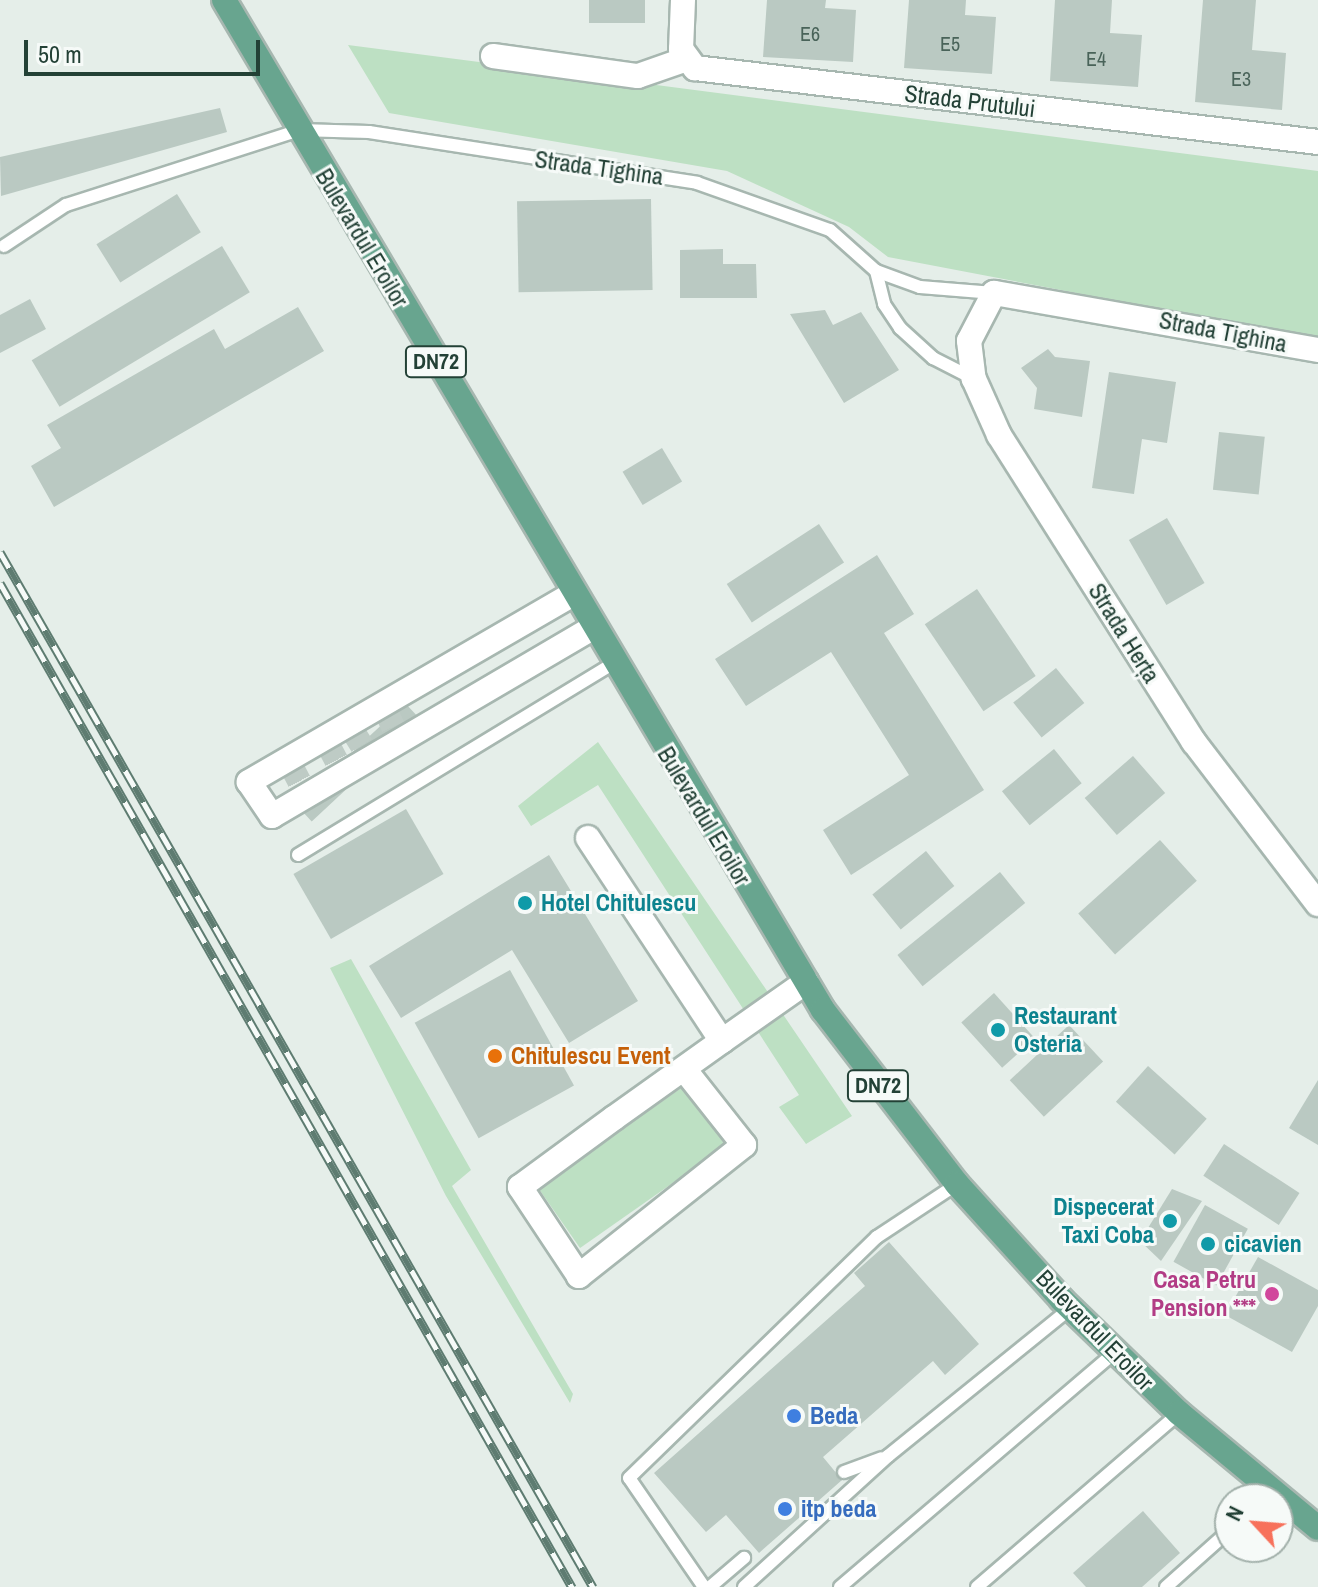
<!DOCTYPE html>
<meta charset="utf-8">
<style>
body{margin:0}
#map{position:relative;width:1318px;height:1587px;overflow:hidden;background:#e5eee9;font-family:"Archivo Narrow",sans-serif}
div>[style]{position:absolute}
.green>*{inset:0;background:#bde0c3;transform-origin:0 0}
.building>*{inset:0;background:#bac9c2;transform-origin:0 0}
.street-tunnel>*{height:24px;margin-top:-12px;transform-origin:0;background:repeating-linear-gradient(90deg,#becbc5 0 24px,transparent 0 36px)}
.roads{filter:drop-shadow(2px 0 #a7b7b0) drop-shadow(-2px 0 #a7b7b0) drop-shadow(0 2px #a7b7b0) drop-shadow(0 -2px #a7b7b0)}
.lane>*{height:12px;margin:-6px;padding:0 6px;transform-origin:6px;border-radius:6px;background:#fff}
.street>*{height:24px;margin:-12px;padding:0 12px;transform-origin:12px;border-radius:12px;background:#fff}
.primary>*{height:24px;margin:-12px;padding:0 12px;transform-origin:12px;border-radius:12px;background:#68a58f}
.rail>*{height:9px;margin-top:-4.5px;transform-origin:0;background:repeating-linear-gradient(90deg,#f6faf8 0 18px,#5e7c71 0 36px);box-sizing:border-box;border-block:2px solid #5e7c71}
.dots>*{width:22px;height:22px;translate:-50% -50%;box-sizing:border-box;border:4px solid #f6faf8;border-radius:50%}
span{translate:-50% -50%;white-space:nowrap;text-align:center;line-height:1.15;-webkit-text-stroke:6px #f6faf8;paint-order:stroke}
.number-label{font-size:20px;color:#496359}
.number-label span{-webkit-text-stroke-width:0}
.shield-label span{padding:2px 6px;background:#f6faf8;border:2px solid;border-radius:6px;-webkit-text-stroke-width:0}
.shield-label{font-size:22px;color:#234136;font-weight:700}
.street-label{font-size:24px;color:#234136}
.culture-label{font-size:24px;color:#0d838f;font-weight:700}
.left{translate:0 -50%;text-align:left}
.right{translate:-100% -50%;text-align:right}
.food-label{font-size:24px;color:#c56008;font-weight:700}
.hotel-label{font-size:24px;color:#b23c85;font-weight:700}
.shop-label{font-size:24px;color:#366cbe;font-weight:700}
.north{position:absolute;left:1214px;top:1483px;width:80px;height:80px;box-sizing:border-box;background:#f6faf8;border:2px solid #a2b0aa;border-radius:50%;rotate:296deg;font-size:22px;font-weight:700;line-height:32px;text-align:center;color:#234136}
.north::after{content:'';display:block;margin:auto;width:28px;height:36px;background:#f7715b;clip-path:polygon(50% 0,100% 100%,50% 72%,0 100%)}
.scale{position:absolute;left:24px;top:40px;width:236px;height:36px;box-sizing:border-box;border:4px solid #234136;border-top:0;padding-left:10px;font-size:24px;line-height:28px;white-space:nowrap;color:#234136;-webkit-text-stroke:6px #f6faf8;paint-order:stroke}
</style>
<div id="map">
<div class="green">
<i style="clip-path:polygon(348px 45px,1318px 171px,1318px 339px,888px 257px,849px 227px,727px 171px,389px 113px)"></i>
<i style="clip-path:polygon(598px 742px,852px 1116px,806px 1144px,779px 1107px,799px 1095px,598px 785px,531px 826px,518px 806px)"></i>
<i style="clip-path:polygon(351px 959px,471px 1170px,452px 1186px,573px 1394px,570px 1403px,446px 1196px,330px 968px)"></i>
<i style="left:684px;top:1086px;width:73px;height:178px;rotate:55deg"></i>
</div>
<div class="building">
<i style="left:589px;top:0;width:56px;height:23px"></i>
<i style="clip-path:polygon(767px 0,826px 0,825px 8px,856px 10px,853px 62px,763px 57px)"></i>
<i style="clip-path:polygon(909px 0,966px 0,965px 15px,996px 17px,992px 74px,904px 68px)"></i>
<i style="clip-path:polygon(1055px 0,1112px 0,1110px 33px,1142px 35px,1138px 87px,1050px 81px)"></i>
<i style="clip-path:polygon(1203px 0,1256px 0,1252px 50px,1286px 53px,1282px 110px,1195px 102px)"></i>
<i style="clip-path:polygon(220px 108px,227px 132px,1px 196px,0 157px)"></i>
<i style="left:177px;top:194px;width:45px;height:95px;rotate:58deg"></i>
<i style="left:651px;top:199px;width:91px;height:134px;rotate:89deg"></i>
<i style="left:222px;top:246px;width:54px;height:222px;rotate:59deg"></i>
<i style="clip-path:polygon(723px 249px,723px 264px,756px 264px,757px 298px,680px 298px,680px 250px)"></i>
<i style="clip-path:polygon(30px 299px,46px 329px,0 353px,0 315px)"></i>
<i style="clip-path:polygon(298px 307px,324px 351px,54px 507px,31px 466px,61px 448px,47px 425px,214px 329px,225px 349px)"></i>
<i style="clip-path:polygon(825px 310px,833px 325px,861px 312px,899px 370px,844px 403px,790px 314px)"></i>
<i style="clip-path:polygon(1048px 349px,1055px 357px,1090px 361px,1082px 417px,1034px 409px,1037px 388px,1021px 368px)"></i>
<i style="clip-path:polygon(1109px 372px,1176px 382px,1167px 443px,1142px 439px,1134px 494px,1092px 488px)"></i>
<i style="left:1219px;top:432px;width:46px;height:58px;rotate:6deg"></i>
<i style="left:662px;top:448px;width:39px;height:46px;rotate:59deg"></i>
<i style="left:1167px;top:518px;width:75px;height:44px;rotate:60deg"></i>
<i style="left:819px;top:524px;width:46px;height:110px;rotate:57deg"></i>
<i style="clip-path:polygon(877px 555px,914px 614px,884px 633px,984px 790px,851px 875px,823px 830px,909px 775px,831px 652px,746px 706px,715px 659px)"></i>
<i style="left:977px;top:589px;width:105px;height:63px;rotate:56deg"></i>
<i style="left:1056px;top:668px;width:45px;height:55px;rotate:51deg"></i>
<i style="left:405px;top:703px;width:23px;height:149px;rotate:47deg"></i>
<i style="left:1054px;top:749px;width:44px;height:67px;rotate:51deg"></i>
<i style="left:1133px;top:756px;width:49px;height:64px;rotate:49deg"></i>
<i style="left:406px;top:809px;width:75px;height:130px;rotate:60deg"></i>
<i style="left:1160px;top:840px;width:55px;height:110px;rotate:48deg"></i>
<i style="left:926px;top:851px;width:45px;height:69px;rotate:51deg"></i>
<i style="clip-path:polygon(549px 855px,638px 1001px,569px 1043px,512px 950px,401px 1018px,369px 966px)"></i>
<i style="left:1000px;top:872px;width:40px;height:132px;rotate:51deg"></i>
<i style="left:510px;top:970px;width:132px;height:109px;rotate:61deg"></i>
<i style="left:994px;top:993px;width:61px;height:44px;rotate:48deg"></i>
<i style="left:1069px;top:1025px;width:50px;height:81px;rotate:47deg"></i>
<i style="left:1148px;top:1066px;width:79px;height:48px;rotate:42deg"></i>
<i style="clip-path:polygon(1318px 1080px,1318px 1145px,1289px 1128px)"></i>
<i style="left:1224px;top:1144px;width:90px;height:38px;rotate:33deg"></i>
<i style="clip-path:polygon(1172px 1189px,1202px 1201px,1161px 1261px,1140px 1241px)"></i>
<i style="left:1205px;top:1205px;width:49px;height:65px;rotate:29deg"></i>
<i style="clip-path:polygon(889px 1242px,979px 1344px,945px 1375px,933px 1361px,823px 1457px,842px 1480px,759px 1553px,726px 1515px,706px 1532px,654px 1473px,865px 1286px,854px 1273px)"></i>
<i style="clip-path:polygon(1258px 1257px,1318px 1290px,1318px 1306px,1292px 1352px,1225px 1315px)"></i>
<i style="clip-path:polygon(1143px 1511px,1180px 1553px,1142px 1587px,1086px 1587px,1073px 1573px)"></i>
</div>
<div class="street-tunnel">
<i style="left:383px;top:705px;width:40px;rotate:65deg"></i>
<i style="left:349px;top:725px;width:40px;rotate:58deg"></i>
<i style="left:325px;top:739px;width:41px;rotate:62.2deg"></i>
<i style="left:288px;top:760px;width:41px;rotate:62.2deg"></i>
</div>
<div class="roads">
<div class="lane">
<i style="left:4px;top:246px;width:74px;rotate:-33.5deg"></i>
<i style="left:66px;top:205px;width:245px;rotate:-17.8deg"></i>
<i style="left:299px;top:130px;width:70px;rotate:1.6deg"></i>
<i style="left:369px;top:132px;width:332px;rotate:8.8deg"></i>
<i style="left:697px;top:183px;width:141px;rotate:19.5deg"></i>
<i style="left:830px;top:230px;width:62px;rotate:41.7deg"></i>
<i style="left:876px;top:271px;width:47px;rotate:20deg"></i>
<i style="left:920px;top:287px;width:74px;rotate:4.6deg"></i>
<i style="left:876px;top:271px;width:34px;rotate:76deg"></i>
<i style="left:884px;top:304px;width:29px;rotate:56deg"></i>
<i style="left:900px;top:328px;width:45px;rotate:42.3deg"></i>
<i style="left:933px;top:358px;width:46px;rotate:27.1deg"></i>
<i style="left:298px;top:855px;width:370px;rotate:-31.3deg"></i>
<i style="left:844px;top:1472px;width:40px;rotate:-20.2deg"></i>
<i style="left:704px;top:1587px;width:132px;rotate:-124.5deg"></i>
<i style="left:629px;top:1478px;width:346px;rotate:-44.2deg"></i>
<i style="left:877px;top:1237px;width:96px;rotate:-33.5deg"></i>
<i style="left:710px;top:1587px;width:45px;rotate:-40.5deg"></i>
<i style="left:744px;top:1587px;width:195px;rotate:-42.3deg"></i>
<i style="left:888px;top:1456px;width:235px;rotate:-39deg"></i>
<i style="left:840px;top:1587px;width:360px;rotate:-40.5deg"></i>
<i style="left:977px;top:1587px;width:267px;rotate:-40.7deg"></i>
<i style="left:1166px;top:1587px;width:86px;rotate:-41.7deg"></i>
</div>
<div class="street">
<i style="left:683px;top:0;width:49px;rotate:92.3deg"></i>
<i style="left:681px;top:49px;width:24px;rotate:54deg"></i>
<i style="left:695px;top:68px;width:627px;rotate:6.77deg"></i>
<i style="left:493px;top:56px;width:146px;rotate:7.9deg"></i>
<i style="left:638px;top:76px;width:49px;rotate:-19.2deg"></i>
<i style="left:1318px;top:350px;width:329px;rotate:-170deg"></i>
<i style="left:994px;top:293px;width:54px;rotate:117.5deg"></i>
<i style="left:969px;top:341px;width:38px;rotate:83deg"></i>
<i style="left:974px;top:379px;width:61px;rotate:65.9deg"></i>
<i style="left:999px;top:435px;width:364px;rotate:57.6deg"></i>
<i style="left:1194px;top:742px;width:204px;rotate:52.6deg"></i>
<i style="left:573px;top:594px;width:375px;rotate:149.9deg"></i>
<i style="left:249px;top:782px;width:41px;rotate:55.9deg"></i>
<i style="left:272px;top:816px;width:372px;rotate:-30.4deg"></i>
<i style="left:588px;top:838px;width:243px;rotate:56.6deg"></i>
<i style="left:684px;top:1069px;width:97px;rotate:51.7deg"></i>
<i style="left:744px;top:1145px;width:211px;rotate:141.6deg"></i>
<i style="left:579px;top:1276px;width:107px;rotate:-123.5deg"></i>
<i style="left:520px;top:1187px;width:117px;rotate:-36.3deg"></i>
<i style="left:614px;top:1118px;width:133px;rotate:-35.5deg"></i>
<i style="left:722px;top:1041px;width:103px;rotate:-35.1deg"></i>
</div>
<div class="primary">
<i style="left:224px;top:0;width:1174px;rotate:59.33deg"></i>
<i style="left:823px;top:1010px;width:220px;rotate:52.4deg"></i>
<i style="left:957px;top:1184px;width:156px;rotate:47.8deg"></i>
<i style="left:1062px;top:1300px;width:163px;rotate:44deg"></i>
<i style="left:1179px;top:1413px;width:180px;rotate:39.6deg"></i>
</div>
</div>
<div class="rail">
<i style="left:0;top:552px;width:1193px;rotate:60.19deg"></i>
<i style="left:0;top:583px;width:1156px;rotate:60.33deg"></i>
</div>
<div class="dots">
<i style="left:525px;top:903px;background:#0f9aa8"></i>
<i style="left:998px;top:1030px;background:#0f9aa8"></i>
<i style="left:495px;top:1056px;background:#e8710a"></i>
<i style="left:1170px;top:1221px;background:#0f9aa8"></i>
<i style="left:1208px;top:1244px;background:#0f9aa8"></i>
<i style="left:1272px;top:1294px;background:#d1479c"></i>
<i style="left:794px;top:1416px;background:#3f7fe0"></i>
<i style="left:785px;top:1509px;background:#3f7fe0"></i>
</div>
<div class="number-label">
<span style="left:810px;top:33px">E6</span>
<span style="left:950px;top:43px">E5</span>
<span style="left:1096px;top:58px">E4</span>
<span style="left:1241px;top:78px">E3</span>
</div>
<div class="shield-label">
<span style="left:436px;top:362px">DN72</span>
<span style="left:878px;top:1086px">DN72</span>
</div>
<div class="street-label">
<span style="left:970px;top:101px;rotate:7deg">Strada Prutului</span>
<span style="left:599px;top:168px;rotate:8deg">Strada Tighina</span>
<span style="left:362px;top:238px;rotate:59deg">Bulevardul Eroilor</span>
<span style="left:1223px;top:332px;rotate:11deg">Strada Tighina</span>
<span style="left:1124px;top:633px;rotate:58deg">Strada Herța</span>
<span style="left:704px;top:816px;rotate:59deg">Bulevardul Eroilor</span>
<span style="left:1095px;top:1330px;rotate:46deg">Bulevardul Eroilor</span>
</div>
<div class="culture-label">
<span class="left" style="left:541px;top:903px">Hotel Chitulescu</span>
<span class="left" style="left:1014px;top:1030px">Restaurant<br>Osteria</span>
<span class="right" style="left:1154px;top:1221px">Dispecerat<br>Taxi Coba</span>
<span class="left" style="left:1224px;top:1244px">cicavien</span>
</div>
<div class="food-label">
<span class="left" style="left:511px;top:1056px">Chitulescu Event</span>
</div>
<div class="hotel-label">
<span class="right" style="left:1256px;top:1294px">Casa Petru<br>Pension ***</span>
</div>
<div class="shop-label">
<span class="left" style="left:810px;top:1416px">Beda</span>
<span class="left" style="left:801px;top:1509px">itp beda</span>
</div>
<div class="north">N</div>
<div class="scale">50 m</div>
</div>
